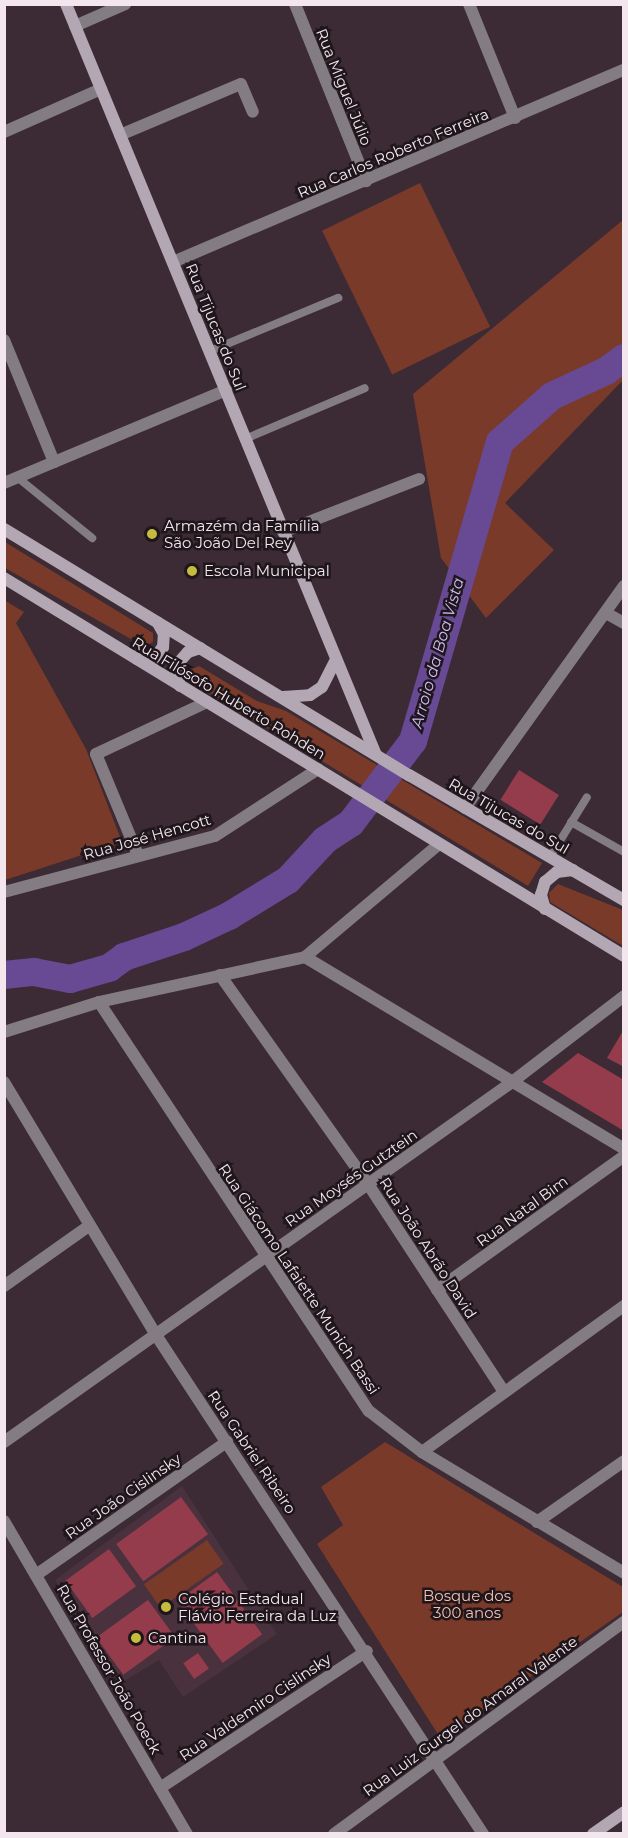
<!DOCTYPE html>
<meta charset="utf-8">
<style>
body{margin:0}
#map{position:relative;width:628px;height:1838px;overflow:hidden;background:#3c2b34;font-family:Montserrat,sans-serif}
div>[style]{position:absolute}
.built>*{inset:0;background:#49313d}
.green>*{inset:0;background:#7a3a2a;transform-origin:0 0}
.river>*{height:28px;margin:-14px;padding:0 14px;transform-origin:14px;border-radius:14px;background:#674994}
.building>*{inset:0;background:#953c4c;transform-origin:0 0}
.lane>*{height:8px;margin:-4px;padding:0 4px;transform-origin:4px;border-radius:4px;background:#837c83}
.street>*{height:12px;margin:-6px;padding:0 6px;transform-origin:6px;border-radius:6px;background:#837c83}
.secondary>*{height:12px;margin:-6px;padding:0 6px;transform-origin:6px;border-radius:6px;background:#b2a7b2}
.dots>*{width:16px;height:16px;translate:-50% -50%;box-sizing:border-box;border:3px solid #1e161a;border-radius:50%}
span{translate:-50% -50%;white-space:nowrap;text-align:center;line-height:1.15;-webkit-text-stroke:5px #1e161a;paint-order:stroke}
.street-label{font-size:15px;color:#f3e7ed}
.poi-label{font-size:15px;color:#f3e7ed}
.left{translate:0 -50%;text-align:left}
.park-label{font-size:15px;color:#f2c0b3}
.water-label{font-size:16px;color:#d1bbfa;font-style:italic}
.frame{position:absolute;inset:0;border:6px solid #f3e7ed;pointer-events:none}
</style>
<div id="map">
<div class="built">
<i style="clip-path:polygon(182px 1486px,277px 1634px,183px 1697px,159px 1660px,119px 1684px,55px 1580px)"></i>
</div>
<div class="green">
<i style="left:420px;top:183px;width:160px;height:109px;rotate:64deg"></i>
<i style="clip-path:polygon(623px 220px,623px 380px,505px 503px,554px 550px,486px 618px,441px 558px,413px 394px)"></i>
<i style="clip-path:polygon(5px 542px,153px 633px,153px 642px,145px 647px,5px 568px)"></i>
<i style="clip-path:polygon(4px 600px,24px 612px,16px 623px,86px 749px,122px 842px,5px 880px)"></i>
<i style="clip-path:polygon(199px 666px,257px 701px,286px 711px,542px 863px,528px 886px,190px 681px,189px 670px)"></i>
<i style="clip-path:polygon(558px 884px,623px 910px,623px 946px,550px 902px,549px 893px)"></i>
<i style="clip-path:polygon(385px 1442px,623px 1587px,623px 1612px,441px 1739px,317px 1544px,343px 1525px,321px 1487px)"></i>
<i style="left:207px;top:1540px;width:29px;height:77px;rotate:55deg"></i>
</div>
<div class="river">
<i style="left:4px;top:975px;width:30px;rotate:-6deg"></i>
<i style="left:34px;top:972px;width:37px;rotate:11deg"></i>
<i style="left:70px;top:979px;width:41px;rotate:-15.8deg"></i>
<i style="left:109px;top:968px;width:19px;rotate:-36deg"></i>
<i style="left:124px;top:957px;width:63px;rotate:-18.4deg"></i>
<i style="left:184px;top:937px;width:50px;rotate:-25deg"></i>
<i style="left:229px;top:916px;width:69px;rotate:-31.4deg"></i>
<i style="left:288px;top:880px;width:54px;rotate:-47.2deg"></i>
<i style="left:325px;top:840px;width:31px;rotate:-33deg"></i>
<i style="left:351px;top:823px;width:103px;rotate:-52.9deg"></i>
<i style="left:413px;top:741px;width:311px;rotate:-73.8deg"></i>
<i style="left:500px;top:442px;width:69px;rotate:-41.5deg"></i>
<i style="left:552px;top:396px;width:60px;rotate:-24.8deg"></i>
<i style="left:606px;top:371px;width:22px;rotate:-36deg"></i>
</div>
<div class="building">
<i style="left:519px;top:770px;width:47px;height:35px;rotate:32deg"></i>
<i style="clip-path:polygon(624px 1029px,624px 1067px,607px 1058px)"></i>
<i style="clip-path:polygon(578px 1053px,624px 1080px,624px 1131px,542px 1082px)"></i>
<i style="left:181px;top:1497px;width:46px;height:80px;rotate:54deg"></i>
<i style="left:109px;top:1549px;width:46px;height:54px;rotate:54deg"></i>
<i style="left:217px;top:1572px;width:77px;height:49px;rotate:54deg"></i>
<i style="left:148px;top:1600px;width:46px;height:64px;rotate:54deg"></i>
<i style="left:198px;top:1653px;width:19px;height:18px;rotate:55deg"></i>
</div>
<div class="lane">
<i style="left:210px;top:351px;width:139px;rotate:-22.5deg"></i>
<i style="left:245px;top:439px;width:130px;rotate:-23deg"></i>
<i style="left:17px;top:477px;width:97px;rotate:39.1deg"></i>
<i style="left:571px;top:822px;width:61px;rotate:29.5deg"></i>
<i style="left:550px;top:857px;width:70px;rotate:-58.3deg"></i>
</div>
<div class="street">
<i style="left:295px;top:4px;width:191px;rotate:68.1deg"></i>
<i style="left:469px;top:4px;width:123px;rotate:68deg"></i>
<i style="left:75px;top:26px;width:55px;rotate:-23.7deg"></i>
<i style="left:4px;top:132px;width:106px;rotate:-23.9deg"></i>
<i style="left:120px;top:135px;width:131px;rotate:-22.9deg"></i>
<i style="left:241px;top:84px;width:30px;rotate:67deg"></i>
<i style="left:173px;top:262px;width:490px;rotate:-23.1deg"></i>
<i style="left:4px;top:340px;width:132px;rotate:67.7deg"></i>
<i style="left:4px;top:483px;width:241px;rotate:-22.7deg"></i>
<i style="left:283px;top:532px;width:146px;rotate:-21.3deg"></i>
<i style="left:606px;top:613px;width:21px;rotate:29deg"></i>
<i style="left:465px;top:808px;width:273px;rotate:-54.4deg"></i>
<i style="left:138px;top:855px;width:109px;rotate:-112.6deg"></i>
<i style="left:96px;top:754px;width:123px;rotate:-25.1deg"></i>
<i style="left:4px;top:892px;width:218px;rotate:-14.9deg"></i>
<i style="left:215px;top:836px;width:123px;rotate:-33deg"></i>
<i style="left:305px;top:957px;width:372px;rotate:31deg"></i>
<i style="left:220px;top:975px;width:256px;rotate:54.7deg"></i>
<i style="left:368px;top:1184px;width:249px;rotate:56.8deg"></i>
<i style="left:99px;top:1002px;width:490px;rotate:56.6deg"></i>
<i style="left:369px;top:1411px;width:67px;rotate:37.7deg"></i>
<i style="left:422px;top:1452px;width:235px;rotate:30.9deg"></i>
<i style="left:4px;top:1032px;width:100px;rotate:-17.5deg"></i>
<i style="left:99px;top:1002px;width:211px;rotate:-12.3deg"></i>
<i style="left:305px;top:957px;width:175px;rotate:-40.1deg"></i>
<i style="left:4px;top:1082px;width:295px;rotate:59deg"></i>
<i style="left:156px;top:1335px;width:597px;rotate:56.76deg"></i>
<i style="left:4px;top:1286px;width:105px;rotate:-35.3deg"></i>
<i style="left:437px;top:1290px;width:230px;rotate:-35.6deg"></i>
<i style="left:4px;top:1442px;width:623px;rotate:-35.32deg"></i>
<i style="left:512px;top:1082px;width:141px;rotate:-37.5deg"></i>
<i style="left:422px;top:1452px;width:249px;rotate:-35.9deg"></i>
<i style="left:4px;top:1521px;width:363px;rotate:59.7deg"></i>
<i style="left:537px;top:1522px;width:106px;rotate:-35deg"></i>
<i style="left:36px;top:1575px;width:233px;rotate:-34.9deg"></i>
<i style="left:160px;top:1788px;width:248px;rotate:-33.5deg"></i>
<i style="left:334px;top:1834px;width:359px;rotate:-36.2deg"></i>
</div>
<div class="secondary">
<i style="left:66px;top:4px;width:812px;rotate:67.57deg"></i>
<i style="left:4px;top:529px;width:474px;rotate:31.3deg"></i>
<i style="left:409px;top:775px;width:249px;rotate:30.2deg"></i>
<i style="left:4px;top:578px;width:726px;rotate:31.37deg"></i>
<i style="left:137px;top:659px;width:18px;rotate:-6deg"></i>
<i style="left:155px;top:657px;width:13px;rotate:-51deg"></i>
<i style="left:163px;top:647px;width:13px;rotate:-86deg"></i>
<i style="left:164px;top:634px;width:13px;rotate:-119deg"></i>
<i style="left:180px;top:686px;width:13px;rotate:-103deg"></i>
<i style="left:177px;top:673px;width:12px;rotate:-76deg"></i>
<i style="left:180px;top:661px;width:12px;rotate:-48deg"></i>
<i style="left:188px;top:652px;width:13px;rotate:-18deg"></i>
<i style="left:283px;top:697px;width:27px;rotate:-4deg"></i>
<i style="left:310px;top:695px;width:14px;rotate:-34deg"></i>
<i style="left:322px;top:687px;width:28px;rotate:-63deg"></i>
<i style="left:545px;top:909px;width:15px;rotate:-106deg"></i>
<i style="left:541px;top:895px;width:14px;rotate:-73deg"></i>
<i style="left:545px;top:882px;width:16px;rotate:-40deg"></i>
<i style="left:557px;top:872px;width:16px;rotate:-7deg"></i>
<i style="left:593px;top:1834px;width:38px;rotate:-35deg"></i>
</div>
<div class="dots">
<i style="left:152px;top:534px;background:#c5bc3d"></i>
<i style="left:192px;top:571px;background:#c5bc3d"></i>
<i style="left:166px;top:1607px;background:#c5bc3d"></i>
<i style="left:136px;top:1638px;background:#c5bc3d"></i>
</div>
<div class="street-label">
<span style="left:344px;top:87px;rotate:68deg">Rua Miguel Júlio</span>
<span style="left:393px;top:153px;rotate:-23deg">Rua Carlos Roberto Ferreira</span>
<span style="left:216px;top:327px;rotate:68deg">Rua Tijucas do Sul</span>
<span style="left:229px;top:698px;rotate:31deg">Rua Filósofo Huberto Rohden</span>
<span style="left:509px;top:816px;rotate:30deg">Rua Tijucas do Sul</span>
<span style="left:147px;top:837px;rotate:-16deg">Rua José Hencott</span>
<span style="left:351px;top:1178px;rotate:-35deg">Rua Moysés Gutztein</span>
<span style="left:522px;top:1211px;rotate:-36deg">Rua Natal Bim</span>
<span style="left:428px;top:1248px;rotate:57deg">Rua João Abrão David</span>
<span style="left:299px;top:1279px;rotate:56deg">Rua Giácomo Lafaiette Munich Bassi</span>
<span style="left:252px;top:1452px;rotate:56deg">Rua Gabriel Ribeiro</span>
<span style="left:123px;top:1496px;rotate:-35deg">Rua João Cislinsky</span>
<span style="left:109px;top:1669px;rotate:60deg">Rua Professor João Poeck</span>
<span style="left:255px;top:1707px;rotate:-34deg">Rua Valdemiro Cislinsky</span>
<span style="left:470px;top:1716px;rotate:-36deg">Rua Luiz Gurgel do Amaral Valente</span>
</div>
<div class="poi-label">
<span class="left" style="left:164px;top:534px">Armazém da Família<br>São João Del Rey</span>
<span class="left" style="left:204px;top:571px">Escola Municipal</span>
<span class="left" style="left:178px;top:1607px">Colégio Estadual<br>Flávio Ferreira da Luz</span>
<span class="left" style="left:148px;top:1638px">Cantina</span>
</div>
<div class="park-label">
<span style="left:467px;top:1604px">Bosque dos<br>300 anos</span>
</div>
<div class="water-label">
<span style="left:438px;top:653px;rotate:-74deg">Arroio da Boa Vista</span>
</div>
<div class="frame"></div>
</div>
